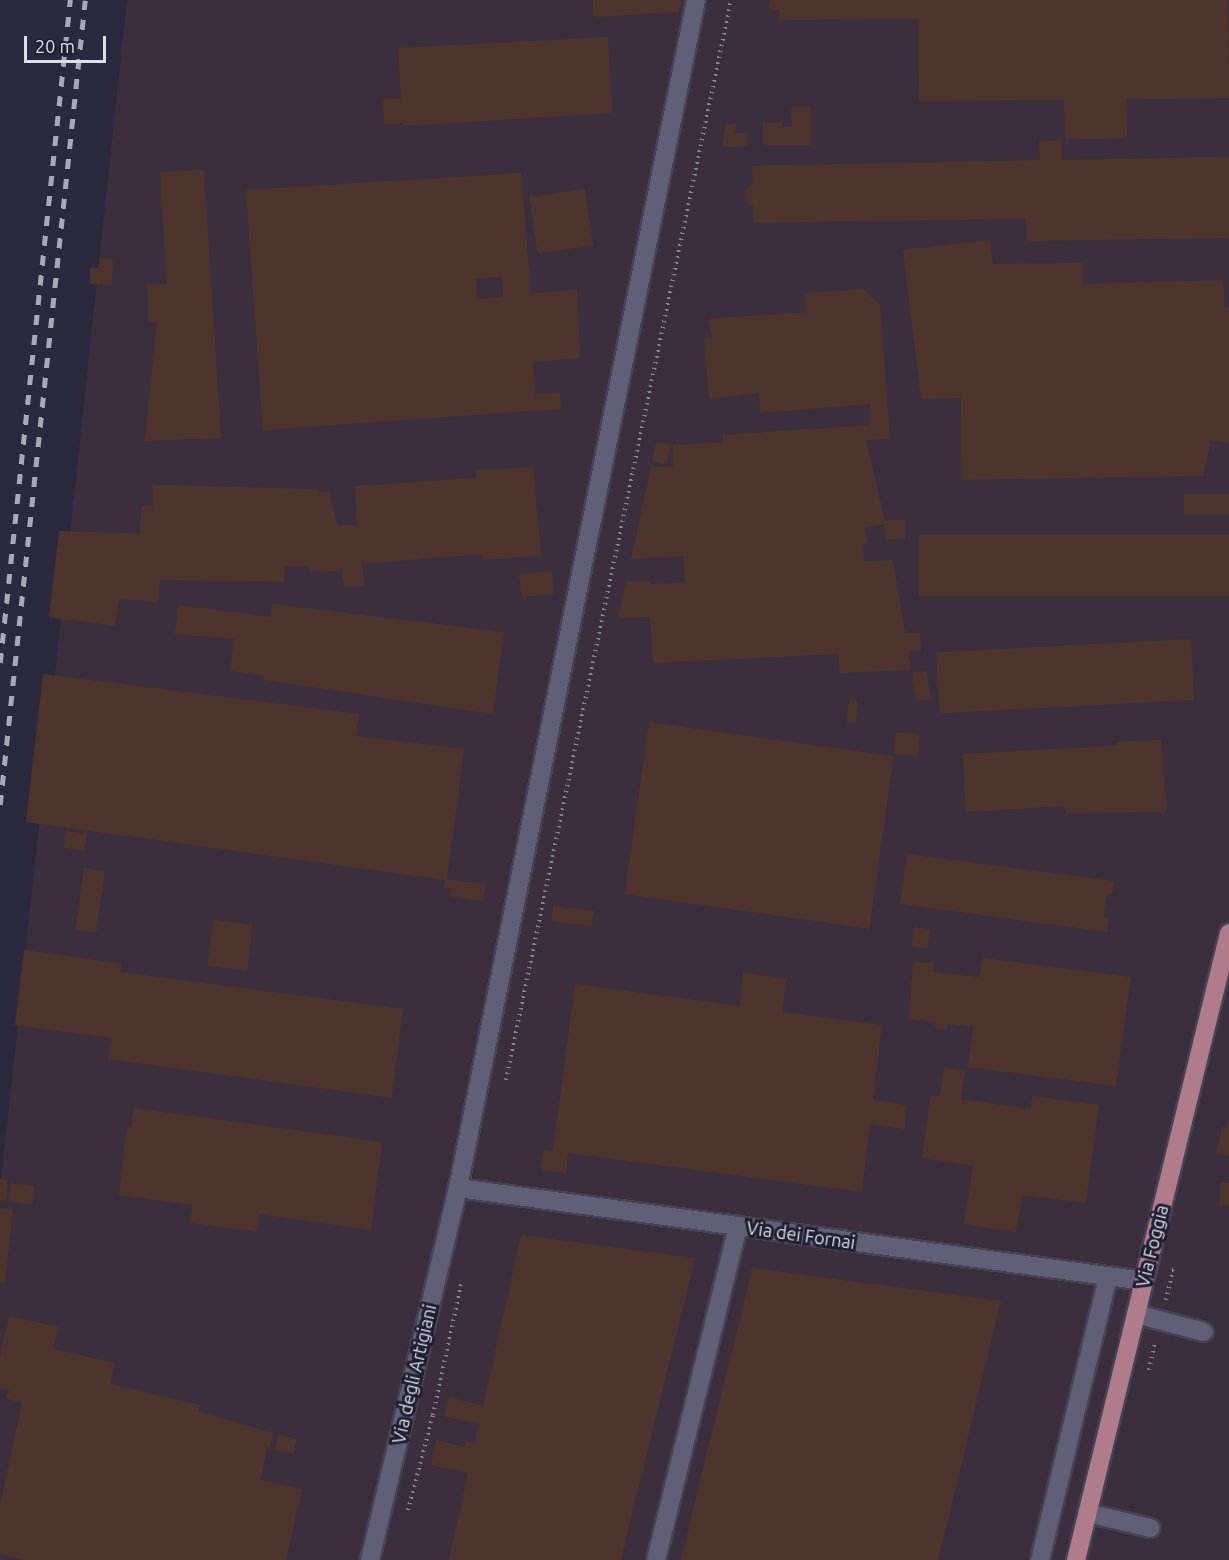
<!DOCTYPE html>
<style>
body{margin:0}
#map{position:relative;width:1229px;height:1560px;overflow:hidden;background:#2b293e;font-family:Ubuntu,sans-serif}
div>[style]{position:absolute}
.commercial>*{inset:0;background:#38303f}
.industrial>*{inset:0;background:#3b2f3d}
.building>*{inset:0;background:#4d352e;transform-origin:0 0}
.path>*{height:4px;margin-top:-2px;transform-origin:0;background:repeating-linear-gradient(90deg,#868496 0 1.5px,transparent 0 6px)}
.roads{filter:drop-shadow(2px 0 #454354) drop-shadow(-2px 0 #454354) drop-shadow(0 2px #454354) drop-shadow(0 -2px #454354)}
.minor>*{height:18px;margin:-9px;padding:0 9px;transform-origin:9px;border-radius:9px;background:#605f76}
.major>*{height:18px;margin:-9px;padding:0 9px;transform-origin:9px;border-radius:9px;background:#b07b8a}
.rail>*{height:4.5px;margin-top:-2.25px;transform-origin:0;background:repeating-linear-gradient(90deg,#a9a8b8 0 10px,transparent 0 20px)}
span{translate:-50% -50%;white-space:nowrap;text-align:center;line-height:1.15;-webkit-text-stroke:6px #212033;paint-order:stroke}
.street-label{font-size:18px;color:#dfdeec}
.scale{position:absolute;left:24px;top:36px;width:82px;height:27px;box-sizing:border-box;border:3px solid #dfdeec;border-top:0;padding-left:8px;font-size:18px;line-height:21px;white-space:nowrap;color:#dfdeec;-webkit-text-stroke:4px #212033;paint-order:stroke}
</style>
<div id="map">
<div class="commercial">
<i style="clip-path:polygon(1185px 1289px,1229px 1294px,1229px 1560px,1120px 1560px)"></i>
</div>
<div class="industrial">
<i style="clip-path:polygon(127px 0,1229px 0,1229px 1294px,1185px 1290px,1120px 1560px,0 1560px,0 1191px)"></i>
</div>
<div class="building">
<i style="clip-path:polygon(593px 0,681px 0,679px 12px,594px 17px)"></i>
<i style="clip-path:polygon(770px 0,1228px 0,1229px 98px,1126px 99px,1127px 138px,1065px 139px,1064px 100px,919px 101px,918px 19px,779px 20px,779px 10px,769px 10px)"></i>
<i style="clip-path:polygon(608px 37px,612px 113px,403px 126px,403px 123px,384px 125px,383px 99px,401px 98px,398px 48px)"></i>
<i style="clip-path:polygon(791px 107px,811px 107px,811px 145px,763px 145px,763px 123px,782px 122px,782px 127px,792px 127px)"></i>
<i style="clip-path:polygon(736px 124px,735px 134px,747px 133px,747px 146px,722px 147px,726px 125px)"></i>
<i style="clip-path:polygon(1061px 140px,1062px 160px,1229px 157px,1229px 238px,1027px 241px,1026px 219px,753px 223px,754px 207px,746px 201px,746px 190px,753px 184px,752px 166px,1040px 160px,1039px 141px)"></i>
<i style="clip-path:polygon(204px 170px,221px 438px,145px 441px,157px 322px,149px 322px,147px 285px,167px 284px,160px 172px)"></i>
<i style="clip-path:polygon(evenodd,521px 173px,531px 293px,577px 290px,580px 358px,533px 362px,535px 394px,560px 393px,561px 409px,263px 430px,246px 190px,521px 173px,502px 277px,503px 297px,477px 299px,476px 278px,502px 277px)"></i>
<i style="left:585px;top:189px;width:57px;height:56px;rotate:82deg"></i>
<i style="clip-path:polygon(990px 240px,993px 264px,1083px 263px,1083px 284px,1223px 280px,1225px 307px,1229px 308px,1229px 443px,1211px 440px,1203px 476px,962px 480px,961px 398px,921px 399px,903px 250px)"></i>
<i style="clip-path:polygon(99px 258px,113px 259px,112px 285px,90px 284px,90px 268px,99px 268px)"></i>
<i style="clip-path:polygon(863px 289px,880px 305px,890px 439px,866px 440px,885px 521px,905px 519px,905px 539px,886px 540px,884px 524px,865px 528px,867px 543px,863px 544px,864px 561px,893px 560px,905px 633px,920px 633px,921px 651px,908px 651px,911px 670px,840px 673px,838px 654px,653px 663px,650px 617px,617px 618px,626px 581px,650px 581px,650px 584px,685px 583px,683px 556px,631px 559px,651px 467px,674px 466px,673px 445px,723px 442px,723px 435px,870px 425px,870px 404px,760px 413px,759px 393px,709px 399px,704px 339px,712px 338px,709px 319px,806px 312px,805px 293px)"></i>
<i style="left:657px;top:441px;width:15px;height:20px;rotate:16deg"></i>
<i style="clip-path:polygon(533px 467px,541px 556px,483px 560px,482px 554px,362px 564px,364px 586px,344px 587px,342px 572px,310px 571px,309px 566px,285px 566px,284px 582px,160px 580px,158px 603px,119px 598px,115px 626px,49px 617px,59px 531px,140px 534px,142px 506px,153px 506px,153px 485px,318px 489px,318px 492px,330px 492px,337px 526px,357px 525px,355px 486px,476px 478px,476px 470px)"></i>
<i style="left:1229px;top:494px;width:21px;height:45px;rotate:90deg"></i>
<i style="left:1229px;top:535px;width:61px;height:310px;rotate:90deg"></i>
<i style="left:552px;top:571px;width:23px;height:33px;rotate:85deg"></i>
<i style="clip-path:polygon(272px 604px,504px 632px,493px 714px,264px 680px,264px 676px,230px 671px,234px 639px,175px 634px,178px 605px,271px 617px)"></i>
<i style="left:1191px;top:639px;width:61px;height:255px;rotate:87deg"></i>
<i style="left:927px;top:671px;width:28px;height:15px;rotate:82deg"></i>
<i style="clip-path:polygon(43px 674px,359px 714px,356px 736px,464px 749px,447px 880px,486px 884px,483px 901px,451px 897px,452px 888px,444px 888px,445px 880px,26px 822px)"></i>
<i style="left:849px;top:700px;width:9px;height:22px;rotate:6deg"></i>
<i style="left:649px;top:722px;width:247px;height:174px;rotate:8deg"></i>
<i style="left:896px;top:732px;width:24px;height:22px;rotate:5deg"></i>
<i style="clip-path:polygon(1161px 740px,1167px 809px,1165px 812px,1066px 813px,1065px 806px,966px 812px,963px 754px,1115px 746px,1118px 742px)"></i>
<i style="left:66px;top:831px;width:21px;height:17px;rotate:8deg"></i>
<i style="clip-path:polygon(907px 854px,1114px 881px,1112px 894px,1107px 894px,1104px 918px,1109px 918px,1107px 932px,900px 904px)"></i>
<i style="left:84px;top:868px;width:21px;height:62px;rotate:8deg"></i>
<i style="left:553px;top:906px;width:41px;height:15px;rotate:7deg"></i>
<i style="left:213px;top:920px;width:40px;height:46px;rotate:7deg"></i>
<i style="left:914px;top:927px;width:16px;height:20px;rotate:7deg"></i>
<i style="clip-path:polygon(24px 950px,122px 964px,120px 972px,403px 1009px,392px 1098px,108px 1059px,111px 1038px,15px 1025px)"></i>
<i style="clip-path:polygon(983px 958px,1131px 977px,1116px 1086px,968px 1067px,973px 1027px,947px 1024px,947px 1030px,935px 1028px,936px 1022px,909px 1019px,913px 962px,934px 963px,933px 972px,980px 977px)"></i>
<i style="clip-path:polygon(743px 972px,786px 979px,782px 1012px,882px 1025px,873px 1100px,906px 1105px,905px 1129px,870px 1124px,862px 1192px,568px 1153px,566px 1173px,541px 1170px,544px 1150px,553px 1151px,575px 984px,740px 1006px)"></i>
<i style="clip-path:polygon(944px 1068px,965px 1071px,961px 1099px,1031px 1109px,1032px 1096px,1099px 1105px,1086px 1203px,1022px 1195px,1016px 1232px,964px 1224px,973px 1166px,922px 1158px,931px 1095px,940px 1096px)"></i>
<i style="clip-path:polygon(134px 1108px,382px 1142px,371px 1230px,259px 1214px,257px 1232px,190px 1223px,192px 1205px,119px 1195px,127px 1127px,131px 1127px)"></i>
<i style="clip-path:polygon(1229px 1120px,1229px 1156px,1216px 1153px,1222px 1127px,1226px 1128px)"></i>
<i style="clip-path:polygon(0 1179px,8px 1180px,6px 1201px,0 1200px)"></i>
<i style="clip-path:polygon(1221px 1182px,1229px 1183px,1229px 1206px,1219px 1205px)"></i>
<i style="left:11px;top:1183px;width:24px;height:19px;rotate:7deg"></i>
<i style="clip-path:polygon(0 1208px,13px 1209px,5px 1282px,0 1281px)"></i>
<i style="clip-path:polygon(521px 1235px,695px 1258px,621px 1560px,449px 1560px,468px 1473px,431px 1465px,436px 1440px,464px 1447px,466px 1441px,475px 1443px,479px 1424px,444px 1416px,449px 1397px,483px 1406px)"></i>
<i style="clip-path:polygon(752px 1268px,1001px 1301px,938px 1560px,681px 1560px)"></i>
<i style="clip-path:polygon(9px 1316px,59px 1327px,53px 1349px,115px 1363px,110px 1384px,200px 1405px,198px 1411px,273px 1433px,270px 1448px,267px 1447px,261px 1480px,302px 1489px,286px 1560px,25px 1560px,0 1554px,0 1506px,22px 1402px,6px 1399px,9px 1390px,0 1388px,0 1357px)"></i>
<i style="left:278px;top:1435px;width:19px;height:15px;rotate:12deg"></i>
</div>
<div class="path">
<i style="left:506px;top:1080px;width:1103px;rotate:-78.23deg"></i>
<i style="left:1166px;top:1300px;width:31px;rotate:-77deg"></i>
<i style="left:1173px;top:1270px;width:4px;rotate:180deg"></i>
<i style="left:1149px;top:1370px;width:29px;rotate:-78deg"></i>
<i style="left:408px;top:1510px;width:98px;rotate:-75.3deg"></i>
<i style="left:433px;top:1415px;width:134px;rotate:-77.9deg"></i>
</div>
<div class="roads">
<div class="minor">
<i style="left:458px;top:1188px;width:692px;rotate:7.72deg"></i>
<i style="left:1136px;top:1314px;width:70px;rotate:14.8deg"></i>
<i style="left:1087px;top:1513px;width:65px;rotate:13.4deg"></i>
<i style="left:370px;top:1560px;width:382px;rotate:-76.7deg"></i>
<i style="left:458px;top:1188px;width:1212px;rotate:-78.67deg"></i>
<i style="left:656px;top:1560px;width:344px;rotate:-76.2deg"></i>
<i style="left:1040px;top:1560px;width:292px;rotate:-76.5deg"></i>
</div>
<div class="major">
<i style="left:1076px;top:1560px;width:645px;rotate:-76.29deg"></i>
</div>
</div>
<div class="rail">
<i style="left:0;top:663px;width:667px;rotate:-83.97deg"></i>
<i style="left:0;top:805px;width:809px;rotate:-83.97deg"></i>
</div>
<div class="street-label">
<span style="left:801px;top:1235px;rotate:8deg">Via dei Fornai</span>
<span style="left:1152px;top:1246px;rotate:-76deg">Via Foggia</span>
<span style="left:414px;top:1374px;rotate:-77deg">Via degli Artigiani</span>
</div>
<div class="scale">20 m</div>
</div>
